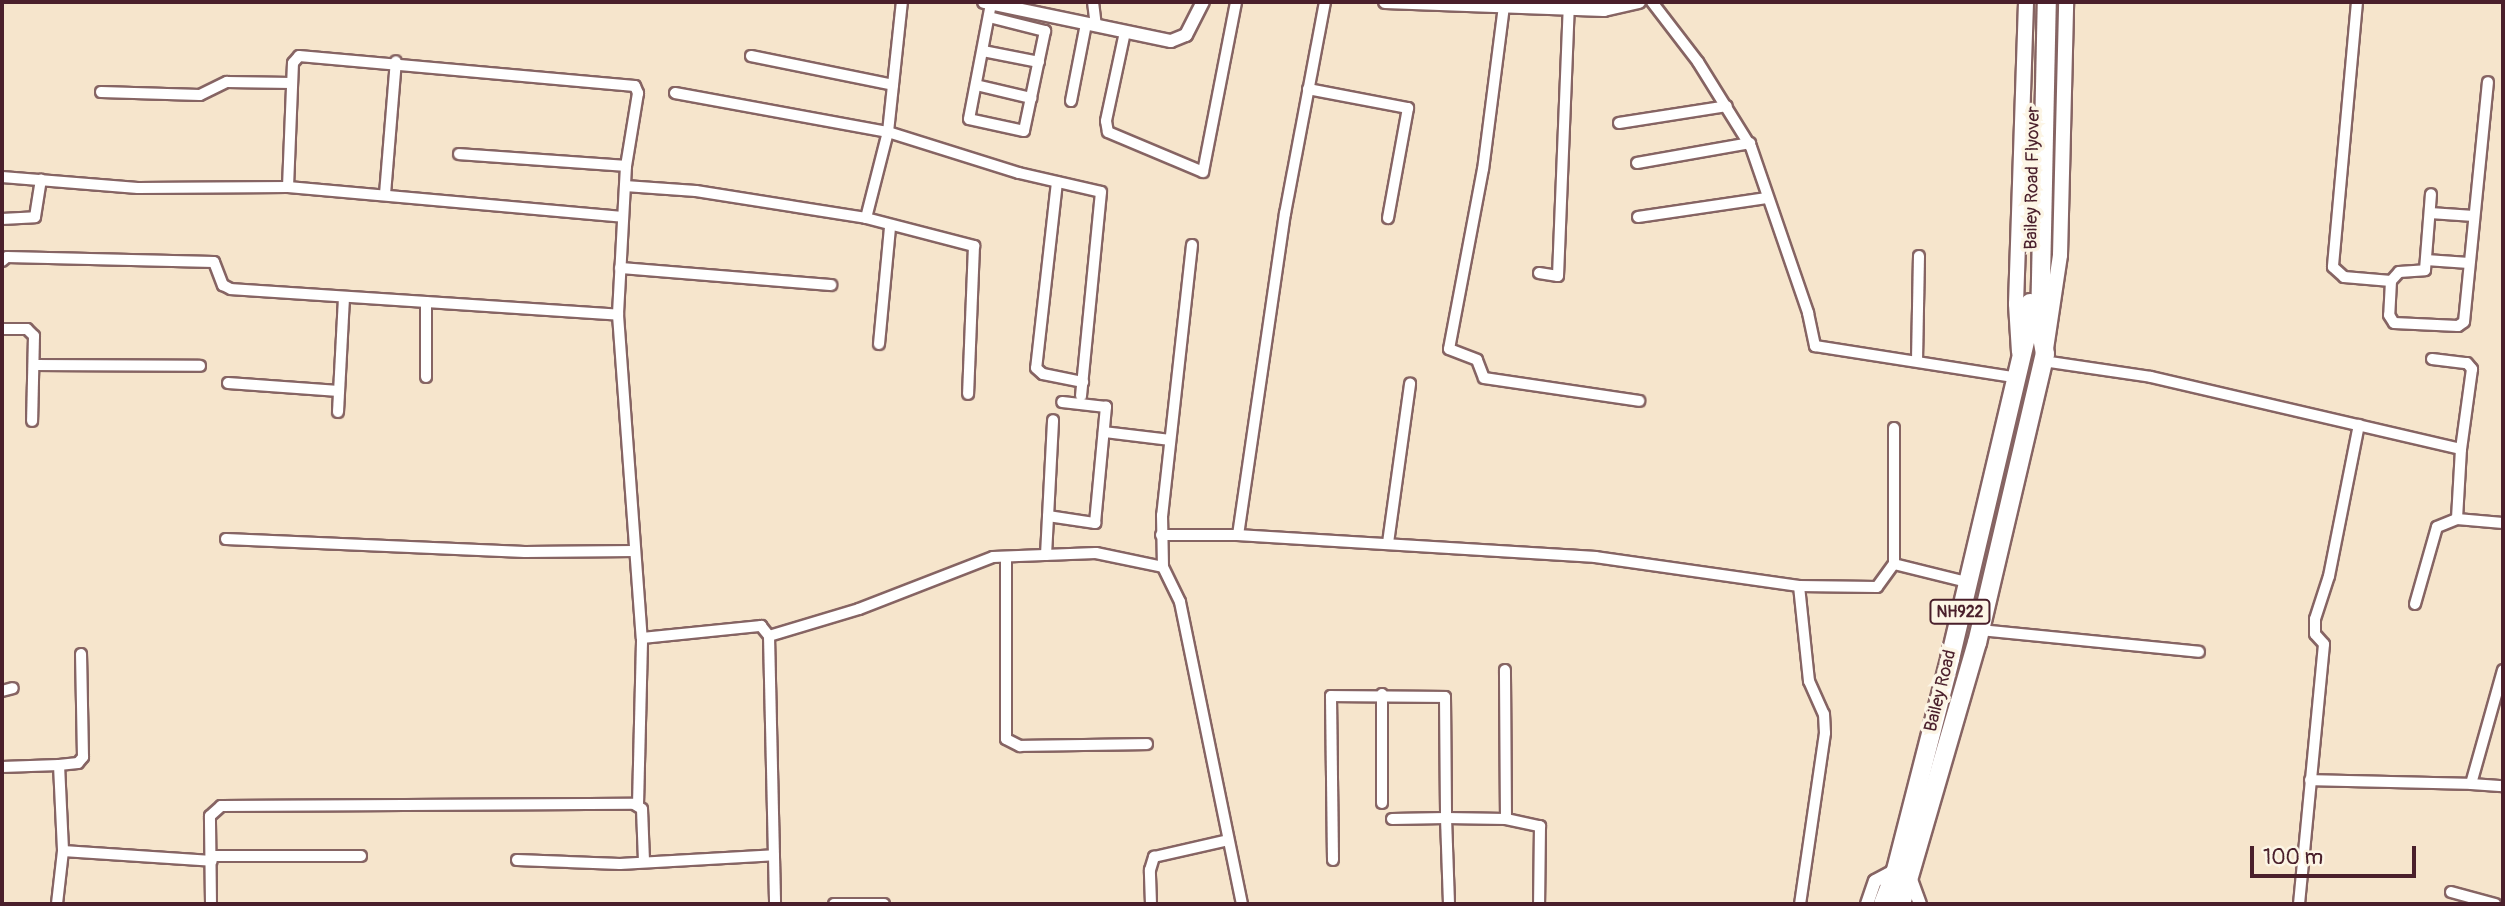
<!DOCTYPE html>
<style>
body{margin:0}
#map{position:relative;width:2505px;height:906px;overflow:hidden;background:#f6e5cc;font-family:Pangolin,sans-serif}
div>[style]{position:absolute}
.roads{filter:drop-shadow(2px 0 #866463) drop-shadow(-2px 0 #866463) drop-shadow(0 2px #866463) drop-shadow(0 -2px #866463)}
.minor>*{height:10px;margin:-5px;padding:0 5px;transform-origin:5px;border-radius:5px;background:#fff}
.tertiary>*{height:12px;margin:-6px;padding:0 6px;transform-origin:6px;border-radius:6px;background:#fff}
.secondary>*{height:14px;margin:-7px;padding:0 7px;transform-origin:7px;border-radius:7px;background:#fff}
.trunk>*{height:18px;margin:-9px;padding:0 9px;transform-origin:9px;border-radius:9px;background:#fff}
span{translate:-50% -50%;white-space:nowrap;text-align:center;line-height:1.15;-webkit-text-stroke:7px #fcf5e5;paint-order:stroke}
.shield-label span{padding:2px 5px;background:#fcf5e5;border:2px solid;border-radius:5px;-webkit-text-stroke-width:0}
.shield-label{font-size:16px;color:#4a1f2b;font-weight:700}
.street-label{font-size:18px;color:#4a1f2b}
.frame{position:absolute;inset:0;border:4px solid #4a1f2b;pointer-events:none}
.scale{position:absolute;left:2250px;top:846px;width:166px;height:32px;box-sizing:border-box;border:4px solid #4a1f2b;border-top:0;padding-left:9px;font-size:21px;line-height:24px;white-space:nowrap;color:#4a1f2b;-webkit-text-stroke:5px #fcf5e5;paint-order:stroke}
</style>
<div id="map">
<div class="roads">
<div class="minor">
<i style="left:1093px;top:2px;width:24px;rotate:83deg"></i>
<i style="left:1325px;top:2px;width:215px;rotate:100.7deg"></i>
<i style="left:1285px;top:213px;width:325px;rotate:98.3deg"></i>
<i style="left:1238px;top:535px;width:358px;rotate:3.5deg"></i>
<i style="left:1595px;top:557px;width:206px;rotate:8.1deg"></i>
<i style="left:1799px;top:586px;width:78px;rotate:0.7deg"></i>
<i style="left:1877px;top:587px;width:29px;rotate:-54deg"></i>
<i style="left:1894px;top:564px;width:136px;rotate:-90deg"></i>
<i style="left:1652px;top:2px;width:76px;rotate:52.5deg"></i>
<i style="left:1698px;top:62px;width:100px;rotate:58.1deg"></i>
<i style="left:1751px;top:147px;width:176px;rotate:71deg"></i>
<i style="left:1808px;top:313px;width:34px;rotate:78deg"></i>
<i style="left:1815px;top:346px;width:201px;rotate:8.9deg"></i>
<i style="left:2357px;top:2px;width:266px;rotate:95.2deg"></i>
<i style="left:2333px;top:267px;width:15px;rotate:42deg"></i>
<i style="left:2344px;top:277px;width:47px;rotate:4.9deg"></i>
<i style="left:2391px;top:281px;width:34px;rotate:93deg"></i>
<i style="left:2389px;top:315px;width:9px;rotate:58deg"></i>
<i style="left:2394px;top:323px;width:64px;rotate:2.7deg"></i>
<i style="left:2458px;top:326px;width:7px;rotate:-34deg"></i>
<i style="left:2464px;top:322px;width:241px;rotate:-84.3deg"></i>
<i style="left:1504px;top:6px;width:164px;rotate:97.3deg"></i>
<i style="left:1483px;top:169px;width:183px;rotate:100.7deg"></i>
<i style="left:1449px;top:349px;width:30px;rotate:21deg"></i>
<i style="left:1477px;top:360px;width:19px;rotate:69deg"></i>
<i style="left:1484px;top:378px;width:157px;rotate:8.4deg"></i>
<i style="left:989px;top:17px;width:58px;rotate:14deg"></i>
<i style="left:1045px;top:31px;width:102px;rotate:101.9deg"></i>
<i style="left:1024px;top:131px;width:56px;rotate:-167.7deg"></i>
<i style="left:969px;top:119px;width:117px;rotate:-79.2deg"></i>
<i style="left:1125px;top:32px;width:91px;rotate:102.1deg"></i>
<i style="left:1106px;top:121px;width:11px;rotate:80deg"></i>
<i style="left:1108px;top:132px;width:103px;rotate:22.8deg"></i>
<i style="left:1203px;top:172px;width:173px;rotate:-79deg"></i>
<i style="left:983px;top:51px;width:57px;rotate:11.1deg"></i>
<i style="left:751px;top:56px;width:145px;rotate:11.5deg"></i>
<i style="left:976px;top:85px;width:57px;rotate:13.3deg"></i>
<i style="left:1308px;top:89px;width:102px;rotate:10.8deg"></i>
<i style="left:1408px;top:108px;width:112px;rotate:100.3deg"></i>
<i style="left:101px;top:92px;width:99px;rotate:1.7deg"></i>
<i style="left:200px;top:95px;width:30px;rotate:-26deg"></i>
<i style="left:227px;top:82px;width:65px;rotate:0.9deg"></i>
<i style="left:675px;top:93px;width:217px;rotate:10.4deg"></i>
<i style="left:888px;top:132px;width:131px;rotate:-83.9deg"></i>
<i style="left:1071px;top:101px;width:78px;rotate:-79deg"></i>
<i style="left:1619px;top:123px;width:109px;rotate:-8.9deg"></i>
<i style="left:459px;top:154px;width:167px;rotate:4.1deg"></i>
<i style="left:1637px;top:163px;width:115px;rotate:-10deg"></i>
<i style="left:2px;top:177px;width:136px;rotate:4.6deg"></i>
<i style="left:138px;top:188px;width:150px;rotate:-0.4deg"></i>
<i style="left:288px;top:187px;width:336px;rotate:5.1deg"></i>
<i style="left:1057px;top:182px;width:187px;rotate:96.4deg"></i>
<i style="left:1036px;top:368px;width:9px;rotate:41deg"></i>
<i style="left:1043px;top:374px;width:41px;rotate:11.3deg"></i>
<i style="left:625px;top:186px;width:71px;rotate:4deg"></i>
<i style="left:696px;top:191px;width:172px;rotate:9deg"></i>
<i style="left:866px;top:218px;width:112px;rotate:14.5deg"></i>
<i style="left:974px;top:246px;width:148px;rotate:92.3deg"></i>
<i style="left:288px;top:187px;width:124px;rotate:-87.7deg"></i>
<i style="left:293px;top:63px;width:9px;rotate:-49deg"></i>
<i style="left:299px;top:56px;width:337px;rotate:5.1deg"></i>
<i style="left:635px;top:86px;width:8px;rotate:67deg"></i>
<i style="left:638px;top:93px;width:74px;rotate:99.3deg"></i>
<i style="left:626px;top:166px;width:149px;rotate:93.1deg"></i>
<i style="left:618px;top:315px;width:324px;rotate:85.8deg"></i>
<i style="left:642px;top:638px;width:120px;rotate:-5.8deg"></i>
<i style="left:761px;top:626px;width:13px;rotate:51deg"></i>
<i style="left:769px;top:636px;width:268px;rotate:88.7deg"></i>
<i style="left:385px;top:194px;width:133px;rotate:-85.3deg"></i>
<i style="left:2430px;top:213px;width:44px;rotate:3.9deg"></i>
<i style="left:1638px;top:217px;width:130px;rotate:-8.4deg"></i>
<i style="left:866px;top:218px;width:89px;rotate:-75.7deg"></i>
<i style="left:888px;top:132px;width:137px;rotate:17.4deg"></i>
<i style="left:1019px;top:173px;width:84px;rotate:13deg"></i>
<i style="left:1101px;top:192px;width:205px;rotate:95.6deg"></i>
<i style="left:2px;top:219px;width:33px;rotate:-3deg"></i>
<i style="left:35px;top:217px;width:38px;rotate:-81deg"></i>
<i style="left:1192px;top:245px;width:272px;rotate:96.3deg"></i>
<i style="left:1162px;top:515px;width:52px;rotate:88.9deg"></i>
<i style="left:1163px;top:567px;width:39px;rotate:64deg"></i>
<i style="left:1180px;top:602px;width:308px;rotate:78.4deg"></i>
<i style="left:2426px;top:260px;width:43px;rotate:4deg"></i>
<i style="left:2px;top:261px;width:6px;rotate:-39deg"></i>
<i style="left:7px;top:257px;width:207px;rotate:1.4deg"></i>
<i style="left:214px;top:262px;width:25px;rotate:69deg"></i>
<i style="left:223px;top:285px;width:9px;rotate:27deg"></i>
<i style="left:231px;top:289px;width:388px;rotate:3.8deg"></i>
<i style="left:620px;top:268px;width:212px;rotate:4.6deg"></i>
<i style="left:1539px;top:273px;width:19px;rotate:9deg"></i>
<i style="left:1558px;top:276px;width:270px;rotate:-87.7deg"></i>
<i style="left:2391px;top:281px;width:12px;rotate:-48deg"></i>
<i style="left:2399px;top:272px;width:26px;rotate:-4deg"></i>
<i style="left:2425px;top:270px;width:76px;rotate:-85.5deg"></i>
<i style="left:426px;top:302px;width:75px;rotate:90deg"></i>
<i style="left:2px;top:329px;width:25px"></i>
<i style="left:27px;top:329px;width:10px;rotate:45deg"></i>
<i style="left:34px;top:336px;width:85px;rotate:91.3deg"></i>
<i style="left:879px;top:344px;width:118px;rotate:-84.6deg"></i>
<i style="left:2432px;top:359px;width:35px;rotate:7deg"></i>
<i style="left:2467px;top:363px;width:8px;rotate:50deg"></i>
<i style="left:2472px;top:369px;width:81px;rotate:97.8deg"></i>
<i style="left:1917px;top:360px;width:104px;rotate:-88.9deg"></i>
<i style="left:2043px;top:361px;width:109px;rotate:8.4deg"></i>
<i style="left:2151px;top:377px;width:318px;rotate:13.1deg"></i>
<i style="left:2461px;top:449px;width:70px;rotate:93.3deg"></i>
<i style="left:2457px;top:519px;width:46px;rotate:5deg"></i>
<i style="left:34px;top:365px;width:166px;rotate:0.3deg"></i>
<i style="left:228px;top:383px;width:111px;rotate:4.1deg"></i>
<i style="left:338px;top:412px;width:114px;rotate:-87deg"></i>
<i style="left:1104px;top:432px;width:66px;rotate:6.9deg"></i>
<i style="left:1048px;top:516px;width:48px;rotate:8.5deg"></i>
<i style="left:1095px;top:523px;width:117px;rotate:-84.6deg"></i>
<i style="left:1106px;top:407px;width:44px;rotate:-173.5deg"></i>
<i style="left:1161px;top:535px;width:77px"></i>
<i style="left:226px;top:539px;width:299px;rotate:2.5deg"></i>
<i style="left:525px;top:552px;width:110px;rotate:-0.5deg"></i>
<i style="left:1388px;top:543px;width:161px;rotate:-82.1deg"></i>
<i style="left:1046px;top:555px;width:135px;rotate:-87deg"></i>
<i style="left:1006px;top:557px;width:182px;rotate:90deg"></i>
<i style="left:1006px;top:739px;width:16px;rotate:27deg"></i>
<i style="left:1020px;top:746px;width:127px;rotate:-0.9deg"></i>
<i style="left:1894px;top:564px;width:75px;rotate:13.9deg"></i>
<i style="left:1799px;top:586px;width:96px;rotate:84deg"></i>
<i style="left:1809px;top:681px;width:36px;rotate:66deg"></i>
<i style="left:1824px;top:714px;width:19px;rotate:87deg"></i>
<i style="left:1825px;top:733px;width:173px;rotate:98.3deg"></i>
<i style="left:2415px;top:604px;width:80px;rotate:-74.1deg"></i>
<i style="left:2437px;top:527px;width:22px;rotate:-22deg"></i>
<i style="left:1980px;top:630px;width:220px;rotate:5.7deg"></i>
<i style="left:769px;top:636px;width:94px;rotate:-16.7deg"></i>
<i style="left:859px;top:609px;width:144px;rotate:-21.2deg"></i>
<i style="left:993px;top:557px;width:103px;rotate:-2.2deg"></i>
<i style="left:1096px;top:553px;width:68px;rotate:11.8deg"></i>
<i style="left:2503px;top:670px;width:118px;rotate:105.7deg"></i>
<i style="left:2471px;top:784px;width:32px;rotate:4deg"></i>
<i style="left:2px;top:691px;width:11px;rotate:-15deg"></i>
<i style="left:1382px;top:694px;width:109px;rotate:90deg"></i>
<i style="left:59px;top:765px;width:19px;rotate:-6deg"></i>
<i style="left:78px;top:763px;width:8px;rotate:-50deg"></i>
<i style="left:83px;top:757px;width:103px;rotate:-91.1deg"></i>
<i style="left:2px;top:767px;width:57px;rotate:-2deg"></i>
<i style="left:59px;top:765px;width:86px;rotate:87.3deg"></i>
<i style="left:63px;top:851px;width:53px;rotate:96.5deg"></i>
<i style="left:2310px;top:780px;width:161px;rotate:1.4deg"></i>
<i style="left:638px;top:805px;width:167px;rotate:-88.6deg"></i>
<i style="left:1392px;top:819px;width:54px;rotate:-1.1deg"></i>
<i style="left:1446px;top:818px;width:86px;rotate:88deg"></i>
<i style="left:1506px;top:819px;width:35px;rotate:12deg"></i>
<i style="left:1540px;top:826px;width:78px;rotate:90.7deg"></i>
<i style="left:63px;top:851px;width:149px;rotate:3.8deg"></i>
<i style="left:212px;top:856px;width:149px"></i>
<i style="left:517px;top:860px;width:103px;rotate:2.2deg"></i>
<i style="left:620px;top:864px;width:154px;rotate:-3.3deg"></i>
<i style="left:1333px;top:860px;width:164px;rotate:-90.7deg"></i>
<i style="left:1331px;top:696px;width:114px;rotate:0.5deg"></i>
<i style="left:1445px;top:697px;width:121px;rotate:89.5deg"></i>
<i style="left:1446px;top:818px;width:60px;rotate:1deg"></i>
<i style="left:1506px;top:819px;width:149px;rotate:-90.4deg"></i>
<i style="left:2451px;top:892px;width:46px;rotate:15.3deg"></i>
<i style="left:211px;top:904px;width:88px;rotate:-90.7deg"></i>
<i style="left:210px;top:816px;width:15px;rotate:-42deg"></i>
<i style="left:221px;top:806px;width:413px;rotate:-0.3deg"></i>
<i style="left:634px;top:804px;width:9px;rotate:32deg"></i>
<i style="left:642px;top:809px;width:51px;rotate:87.8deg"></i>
<i style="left:834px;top:904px;width:50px"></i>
<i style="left:1151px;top:904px;width:34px;rotate:-92deg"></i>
<i style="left:1150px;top:870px;width:14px;rotate:-73deg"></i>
<i style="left:1154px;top:857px;width:76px;rotate:-12.9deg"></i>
<i style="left:2299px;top:904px;width:261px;rotate:-84.5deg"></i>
<i style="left:2324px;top:644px;width:13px;rotate:-132deg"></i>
<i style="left:2315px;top:634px;width:15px;rotate:-90deg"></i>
<i style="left:2315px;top:619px;width:45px;rotate:-72deg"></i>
<i style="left:2329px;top:576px;width:154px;rotate:-78.8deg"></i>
</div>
<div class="tertiary">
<i style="left:984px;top:2px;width:191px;rotate:11.8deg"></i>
<i style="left:1171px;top:41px;width:16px;rotate:-22deg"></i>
<i style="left:1186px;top:35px;width:37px;rotate:-63deg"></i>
<i style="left:1385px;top:2px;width:219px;rotate:2.1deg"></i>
<i style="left:1604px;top:10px;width:36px;rotate:-13deg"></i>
<i style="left:1909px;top:874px;width:32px;rotate:70deg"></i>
<i style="left:1867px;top:904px;width:24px;rotate:-71deg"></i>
<i style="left:1875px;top:881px;width:24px;rotate:-28deg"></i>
</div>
<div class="secondary">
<i style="left:2046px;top:349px;width:95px;rotate:-81.5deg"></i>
<i style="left:2060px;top:255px;width:253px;rotate:-88.6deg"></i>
<i style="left:2019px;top:352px;width:48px;rotate:-93.6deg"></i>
<i style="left:2016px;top:304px;width:302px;rotate:-88.1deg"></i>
</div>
<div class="trunk">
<i style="left:1883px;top:904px;width:36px;rotate:-69deg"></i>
<i style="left:1896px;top:870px;width:218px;rotate:-75.6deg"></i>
<i style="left:1950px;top:659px;width:343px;rotate:-76.7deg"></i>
<i style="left:2029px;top:325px;width:22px;rotate:-87deg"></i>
<i style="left:1901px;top:904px;width:272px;rotate:-73.8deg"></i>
<i style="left:1977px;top:643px;width:297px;rotate:-76.8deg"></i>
<i style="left:2045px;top:354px;width:28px;rotate:-100deg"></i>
<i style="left:2040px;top:326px;width:324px;rotate:-88.8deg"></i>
</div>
</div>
<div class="shield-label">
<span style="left:1960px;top:612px">NH922</span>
</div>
<div class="street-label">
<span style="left:2033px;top:178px;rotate:-89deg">Bailey Road Flyover</span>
<span style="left:1941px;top:691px;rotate:-76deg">Bailey Road</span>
</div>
<div class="frame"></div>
<div class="scale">100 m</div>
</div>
